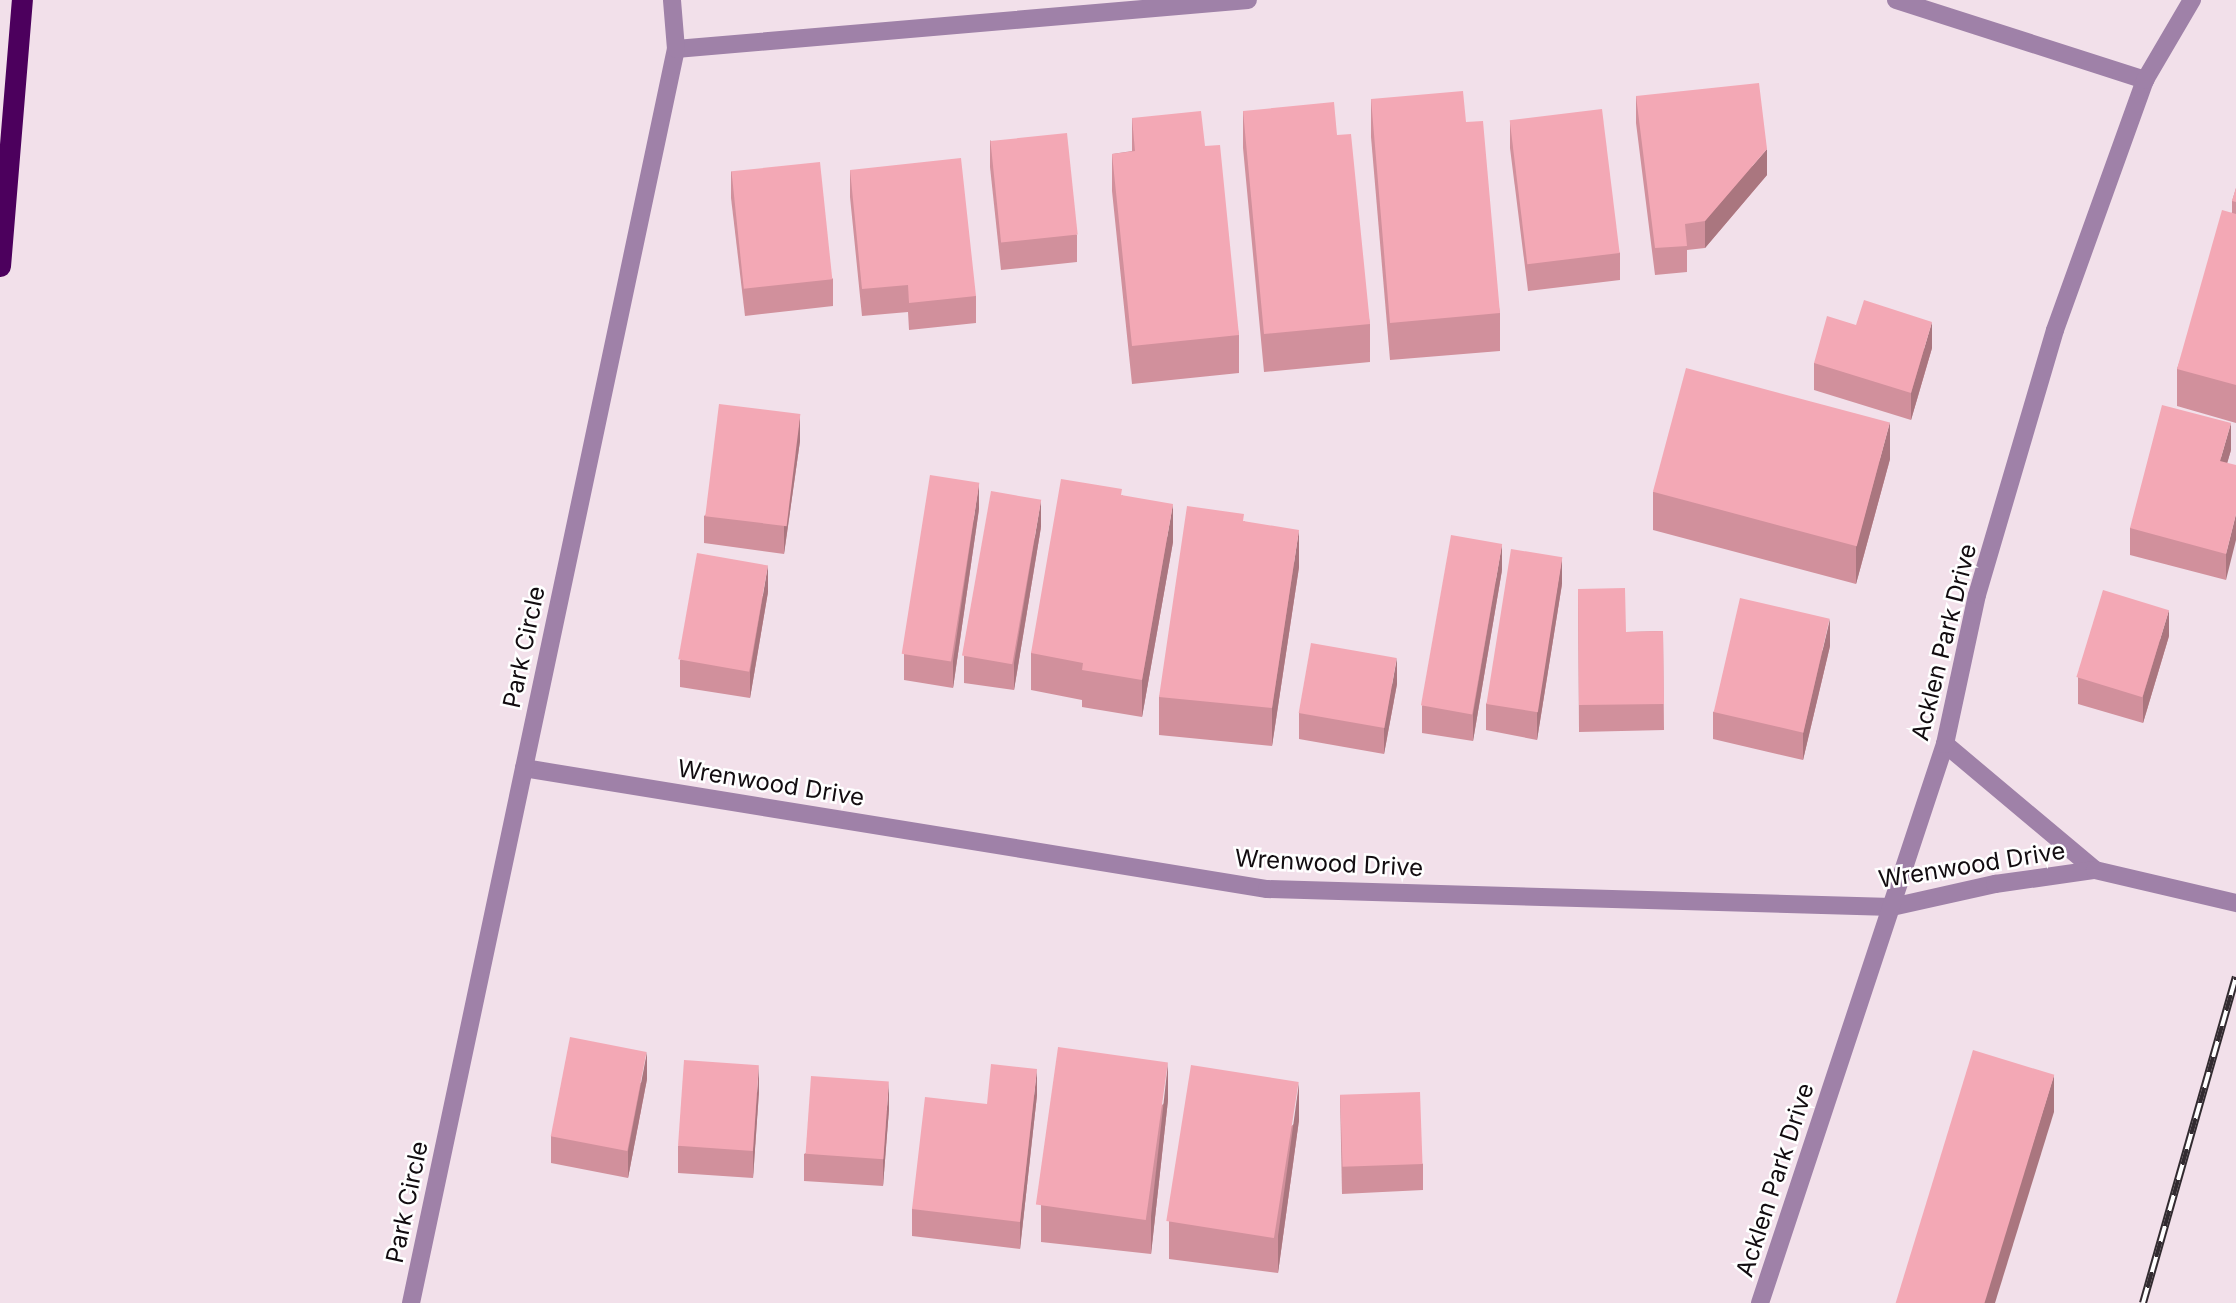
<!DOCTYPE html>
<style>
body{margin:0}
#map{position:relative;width:2236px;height:1303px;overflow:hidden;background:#f2e0ea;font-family:Inter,sans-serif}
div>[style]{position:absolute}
.minor>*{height:18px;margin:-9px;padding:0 9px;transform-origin:9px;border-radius:9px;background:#9f81a8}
.highway>*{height:21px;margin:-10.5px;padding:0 10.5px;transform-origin:10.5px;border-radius:10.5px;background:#4c005d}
.rail>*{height:8px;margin-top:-4px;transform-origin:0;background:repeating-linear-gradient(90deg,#fff 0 16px,#322b30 0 32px);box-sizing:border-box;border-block:2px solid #322b30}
.wall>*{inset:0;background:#d1909c}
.shaded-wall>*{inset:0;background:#aa767f}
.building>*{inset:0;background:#f3a8b5;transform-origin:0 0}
span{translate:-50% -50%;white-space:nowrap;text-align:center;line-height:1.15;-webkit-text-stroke:5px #fff;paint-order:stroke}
.street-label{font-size:24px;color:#120c10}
</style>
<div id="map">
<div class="minor">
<i style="left:1896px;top:0;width:262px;rotate:17.8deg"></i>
<i style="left:676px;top:49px;width:574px;rotate:-4.9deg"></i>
<i style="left:1945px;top:744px;width:196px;rotate:40deg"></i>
<i style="left:524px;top:768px;width:753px;rotate:9.25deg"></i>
<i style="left:1267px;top:889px;width:625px;rotate:1.65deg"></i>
<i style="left:1892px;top:907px;width:106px;rotate:-12.6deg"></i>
<i style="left:1995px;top:884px;width:101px;rotate:-8deg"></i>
<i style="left:2095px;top:870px;width:145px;rotate:13.2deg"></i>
<i style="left:411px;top:1303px;width:1282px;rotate:-78.07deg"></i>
<i style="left:676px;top:49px;width:49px;rotate:-94.7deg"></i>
<i style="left:1760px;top:1303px;width:589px;rotate:-71.69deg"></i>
<i style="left:1945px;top:744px;width:152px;rotate:-77.9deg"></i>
<i style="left:1977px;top:595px;width:276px;rotate:-73.6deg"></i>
<i style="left:2055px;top:330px;width:266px;rotate:-70.2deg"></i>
<i style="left:2145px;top:80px;width:93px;rotate:-59.6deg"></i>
</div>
<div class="highway">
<i style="left:0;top:266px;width:267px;rotate:-85.3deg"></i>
</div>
<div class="rail">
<i style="left:2143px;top:1303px;width:339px;rotate:-74.1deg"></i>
</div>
<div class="wall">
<i style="clip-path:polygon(1636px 96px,1767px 175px,1705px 248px,1687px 250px,1687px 272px,1655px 275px,1636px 123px)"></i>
<i style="clip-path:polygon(1371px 99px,1466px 122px,1500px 313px,1500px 351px,1390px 360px,1371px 137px)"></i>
<i style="clip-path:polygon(1243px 111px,1337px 135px,1370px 324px,1370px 362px,1264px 372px,1243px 148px)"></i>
<i style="clip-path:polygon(1132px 118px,1205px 146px,1239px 335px,1239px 373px,1132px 384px,1112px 191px,1112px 154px,1132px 151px)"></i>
<i style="clip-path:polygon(1510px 121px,1620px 253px,1620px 280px,1528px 291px,1510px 148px)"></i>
<i style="clip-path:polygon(990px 140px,1077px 235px,1077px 262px,1001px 270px,990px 167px)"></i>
<i style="clip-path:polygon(850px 170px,976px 296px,976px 323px,909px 330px,908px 312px,862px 316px,850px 197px)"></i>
<i style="clip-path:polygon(731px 171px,833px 279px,833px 306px,745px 316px,731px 198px)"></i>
<i style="clip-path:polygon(2236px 188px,2236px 423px,2177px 406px,2177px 369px,2232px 212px,2232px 201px)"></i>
<i style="clip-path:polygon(1932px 348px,1911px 420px,1814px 390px,1814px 363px)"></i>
<i style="clip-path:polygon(800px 441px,784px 554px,704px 543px,704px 516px)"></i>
<i style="clip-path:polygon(2231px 450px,2227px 463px,2226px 580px,2130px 555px,2130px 528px)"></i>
<i style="clip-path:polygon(1890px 459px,1856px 584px,1653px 530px,1653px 492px)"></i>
<i style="clip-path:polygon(1122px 495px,1173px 542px,1142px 717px,1082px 707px,1082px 700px,1031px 690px,1031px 653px)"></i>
<i style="clip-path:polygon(979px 509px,953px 688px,904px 680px,904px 654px)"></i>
<i style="clip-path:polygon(1244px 521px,1299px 567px,1272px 746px,1159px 735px,1159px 697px)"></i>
<i style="clip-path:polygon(1041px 527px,1014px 690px,964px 683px,964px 656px)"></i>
<i style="clip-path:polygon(1502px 570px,1473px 741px,1422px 733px,1422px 706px)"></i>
<i style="clip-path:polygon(1562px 584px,1537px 740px,1486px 730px,1486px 704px)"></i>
<i style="clip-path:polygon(1578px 589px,1626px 632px,1663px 631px,1664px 730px,1579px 732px)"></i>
<i style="clip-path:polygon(768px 592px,750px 698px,680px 687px,680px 660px)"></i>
<i style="clip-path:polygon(2169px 636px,2143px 723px,2078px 704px,2078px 677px)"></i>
<i style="clip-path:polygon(1830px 646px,1803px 760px,1713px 739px,1713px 712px)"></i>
<i style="clip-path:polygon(1397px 684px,1384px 754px,1299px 739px,1299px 713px)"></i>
<i style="clip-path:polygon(647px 1079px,628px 1178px,551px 1163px,551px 1136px)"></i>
<i style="clip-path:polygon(759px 1091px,753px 1178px,678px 1173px,678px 1146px)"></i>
<i style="clip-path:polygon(1037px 1095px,1020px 1249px,912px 1236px,912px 1209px,987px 1104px)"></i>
<i style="clip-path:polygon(1340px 1095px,1423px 1164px,1423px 1190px,1342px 1194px)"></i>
<i style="clip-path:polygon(1168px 1100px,1151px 1254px,1041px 1242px,1041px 1205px)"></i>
<i style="clip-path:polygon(889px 1109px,883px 1186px,804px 1181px,804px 1154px)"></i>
<i style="clip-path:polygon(1299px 1120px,1278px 1273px,1169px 1259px,1169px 1221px)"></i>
</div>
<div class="shaded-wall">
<i style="clip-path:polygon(1767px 149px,1767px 175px,1705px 248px,1705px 221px)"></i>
<i style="clip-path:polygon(1932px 322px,1932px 348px,1911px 420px,1911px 393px)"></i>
<i style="clip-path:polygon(800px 414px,800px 441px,784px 554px,784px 527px)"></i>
<i style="clip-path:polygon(1890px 422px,1890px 459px,1856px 584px,1856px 547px)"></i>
<i style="clip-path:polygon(2231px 423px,2231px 450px,2220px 488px,2220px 461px)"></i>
<i style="clip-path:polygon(979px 483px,979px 509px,953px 688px,953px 661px)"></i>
<i style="clip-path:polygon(1041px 500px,1041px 527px,1014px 690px,1014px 663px)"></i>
<i style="clip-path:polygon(1173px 504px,1173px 542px,1142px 717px,1142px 680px)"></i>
<i style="clip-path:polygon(2236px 514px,2236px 540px,2226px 580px,2226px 554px)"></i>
<i style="clip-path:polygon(1299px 530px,1299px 567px,1272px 746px,1272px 708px)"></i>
<i style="clip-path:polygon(1502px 544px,1502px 570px,1473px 741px,1473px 714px)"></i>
<i style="clip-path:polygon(1562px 557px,1562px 584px,1537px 740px,1537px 713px)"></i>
<i style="clip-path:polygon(768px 565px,768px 592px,750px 698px,750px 672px)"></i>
<i style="clip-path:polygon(2169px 610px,2169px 636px,2143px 723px,2143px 696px)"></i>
<i style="clip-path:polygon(1830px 619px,1830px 646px,1803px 760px,1803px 733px)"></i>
<i style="clip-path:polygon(1397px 658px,1397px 684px,1384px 754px,1384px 728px)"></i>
<i style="clip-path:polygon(647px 1052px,647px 1079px,628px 1178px,628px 1151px)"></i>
<i style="clip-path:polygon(1168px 1063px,1168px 1100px,1151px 1254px,1151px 1216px)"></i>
<i style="clip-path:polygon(759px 1065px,759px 1091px,753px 1178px,753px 1151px)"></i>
<i style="clip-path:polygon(1037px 1069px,1037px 1095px,1020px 1249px,1020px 1222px)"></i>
<i style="clip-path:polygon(2054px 1075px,2054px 1112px,1995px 1303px,1983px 1303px)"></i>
<i style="clip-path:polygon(889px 1082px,889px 1109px,883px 1186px,883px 1160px)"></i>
<i style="clip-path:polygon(1299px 1083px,1299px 1120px,1278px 1273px,1278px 1236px)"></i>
</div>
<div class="building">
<i style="clip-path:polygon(1759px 83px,1767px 149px,1705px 221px,1685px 224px,1687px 246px,1655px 248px,1636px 96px)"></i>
<i style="clip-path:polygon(1463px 91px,1466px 122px,1483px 121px,1500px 313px,1390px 323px,1371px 99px)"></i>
<i style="clip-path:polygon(1334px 102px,1337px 135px,1351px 134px,1370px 324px,1264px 334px,1243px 111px)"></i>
<i style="left:1602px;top:109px;width:145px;height:93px;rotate:83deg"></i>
<i style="clip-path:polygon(1201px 111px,1205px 146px,1220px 145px,1239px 335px,1132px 346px,1112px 154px,1135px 151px,1132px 118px)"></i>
<i style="left:1067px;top:133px;width:102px;height:77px;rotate:84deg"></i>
<i style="clip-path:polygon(961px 158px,976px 296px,909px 303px,908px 285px,862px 289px,850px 170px)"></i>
<i style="left:820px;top:162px;width:118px;height:89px;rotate:84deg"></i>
<i style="clip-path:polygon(2236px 188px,2236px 202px,2232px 201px)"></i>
<i style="clip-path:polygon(2222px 210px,2236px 214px,2236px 385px,2177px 369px)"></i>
<i style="clip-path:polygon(1864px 300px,1932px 322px,1911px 393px,1814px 363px,1827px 316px,1856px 325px)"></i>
<i style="left:1686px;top:368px;width:211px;height:128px;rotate:15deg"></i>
<i style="left:719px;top:404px;width:82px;height:113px;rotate:7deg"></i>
<i style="clip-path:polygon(2162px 405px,2231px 423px,2220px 461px,2236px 465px,2236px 514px,2226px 554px,2130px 528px)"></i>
<i style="left:930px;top:475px;width:50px;height:181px;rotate:9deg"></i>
<i style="clip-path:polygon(1061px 479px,1122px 489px,1121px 495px,1173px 504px,1142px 680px,1082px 670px,1083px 663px,1031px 653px)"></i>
<i style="left:991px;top:491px;width:51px;height:167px;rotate:10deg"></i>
<i style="clip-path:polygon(1187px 506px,1244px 514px,1243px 521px,1299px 530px,1272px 708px,1159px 697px)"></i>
<i style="left:1451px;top:535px;width:52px;height:173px;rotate:10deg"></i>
<i style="left:1511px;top:549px;width:52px;height:157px;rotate:9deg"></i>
<i style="left:697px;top:553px;width:72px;height:108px;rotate:10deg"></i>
<i style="clip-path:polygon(1625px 588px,1626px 632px,1663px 631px,1664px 704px,1579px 705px,1578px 589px)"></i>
<i style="left:2103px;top:590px;width:69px;height:91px;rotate:17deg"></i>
<i style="left:1740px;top:598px;width:92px;height:117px;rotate:13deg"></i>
<i style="left:1311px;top:643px;width:87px;height:71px;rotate:10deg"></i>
<i style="left:570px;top:1037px;width:78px;height:101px;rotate:11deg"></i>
<i style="left:1058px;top:1047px;width:111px;height:159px;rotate:8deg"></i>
<i style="left:1973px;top:1050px;width:85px;height:265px;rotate:17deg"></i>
<i style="left:684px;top:1060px;width:75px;height:86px;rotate:4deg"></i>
<i style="clip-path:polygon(991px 1064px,1037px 1069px,1020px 1222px,912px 1209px,925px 1097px,987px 1104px)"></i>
<i style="left:1191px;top:1065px;width:109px;height:158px;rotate:9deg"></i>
<i style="left:811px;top:1076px;width:78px;height:78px;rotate:4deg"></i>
<i style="left:1420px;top:1092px;width:72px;height:80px;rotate:88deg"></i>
</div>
<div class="street-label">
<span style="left:1944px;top:642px;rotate:-76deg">Acklen Park Drive</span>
<span style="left:524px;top:647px;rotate:-78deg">Park Circle</span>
<span style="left:771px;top:783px;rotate:9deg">Wrenwood Drive</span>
<span style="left:1329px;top:863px;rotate:3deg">Wrenwood Drive</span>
<span style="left:1972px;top:865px;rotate:-9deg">Wrenwood Drive</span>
<span style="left:1775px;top:1180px;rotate:-72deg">Acklen Park Drive</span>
<span style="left:407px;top:1202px;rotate:-78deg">Park Circle</span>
</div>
</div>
